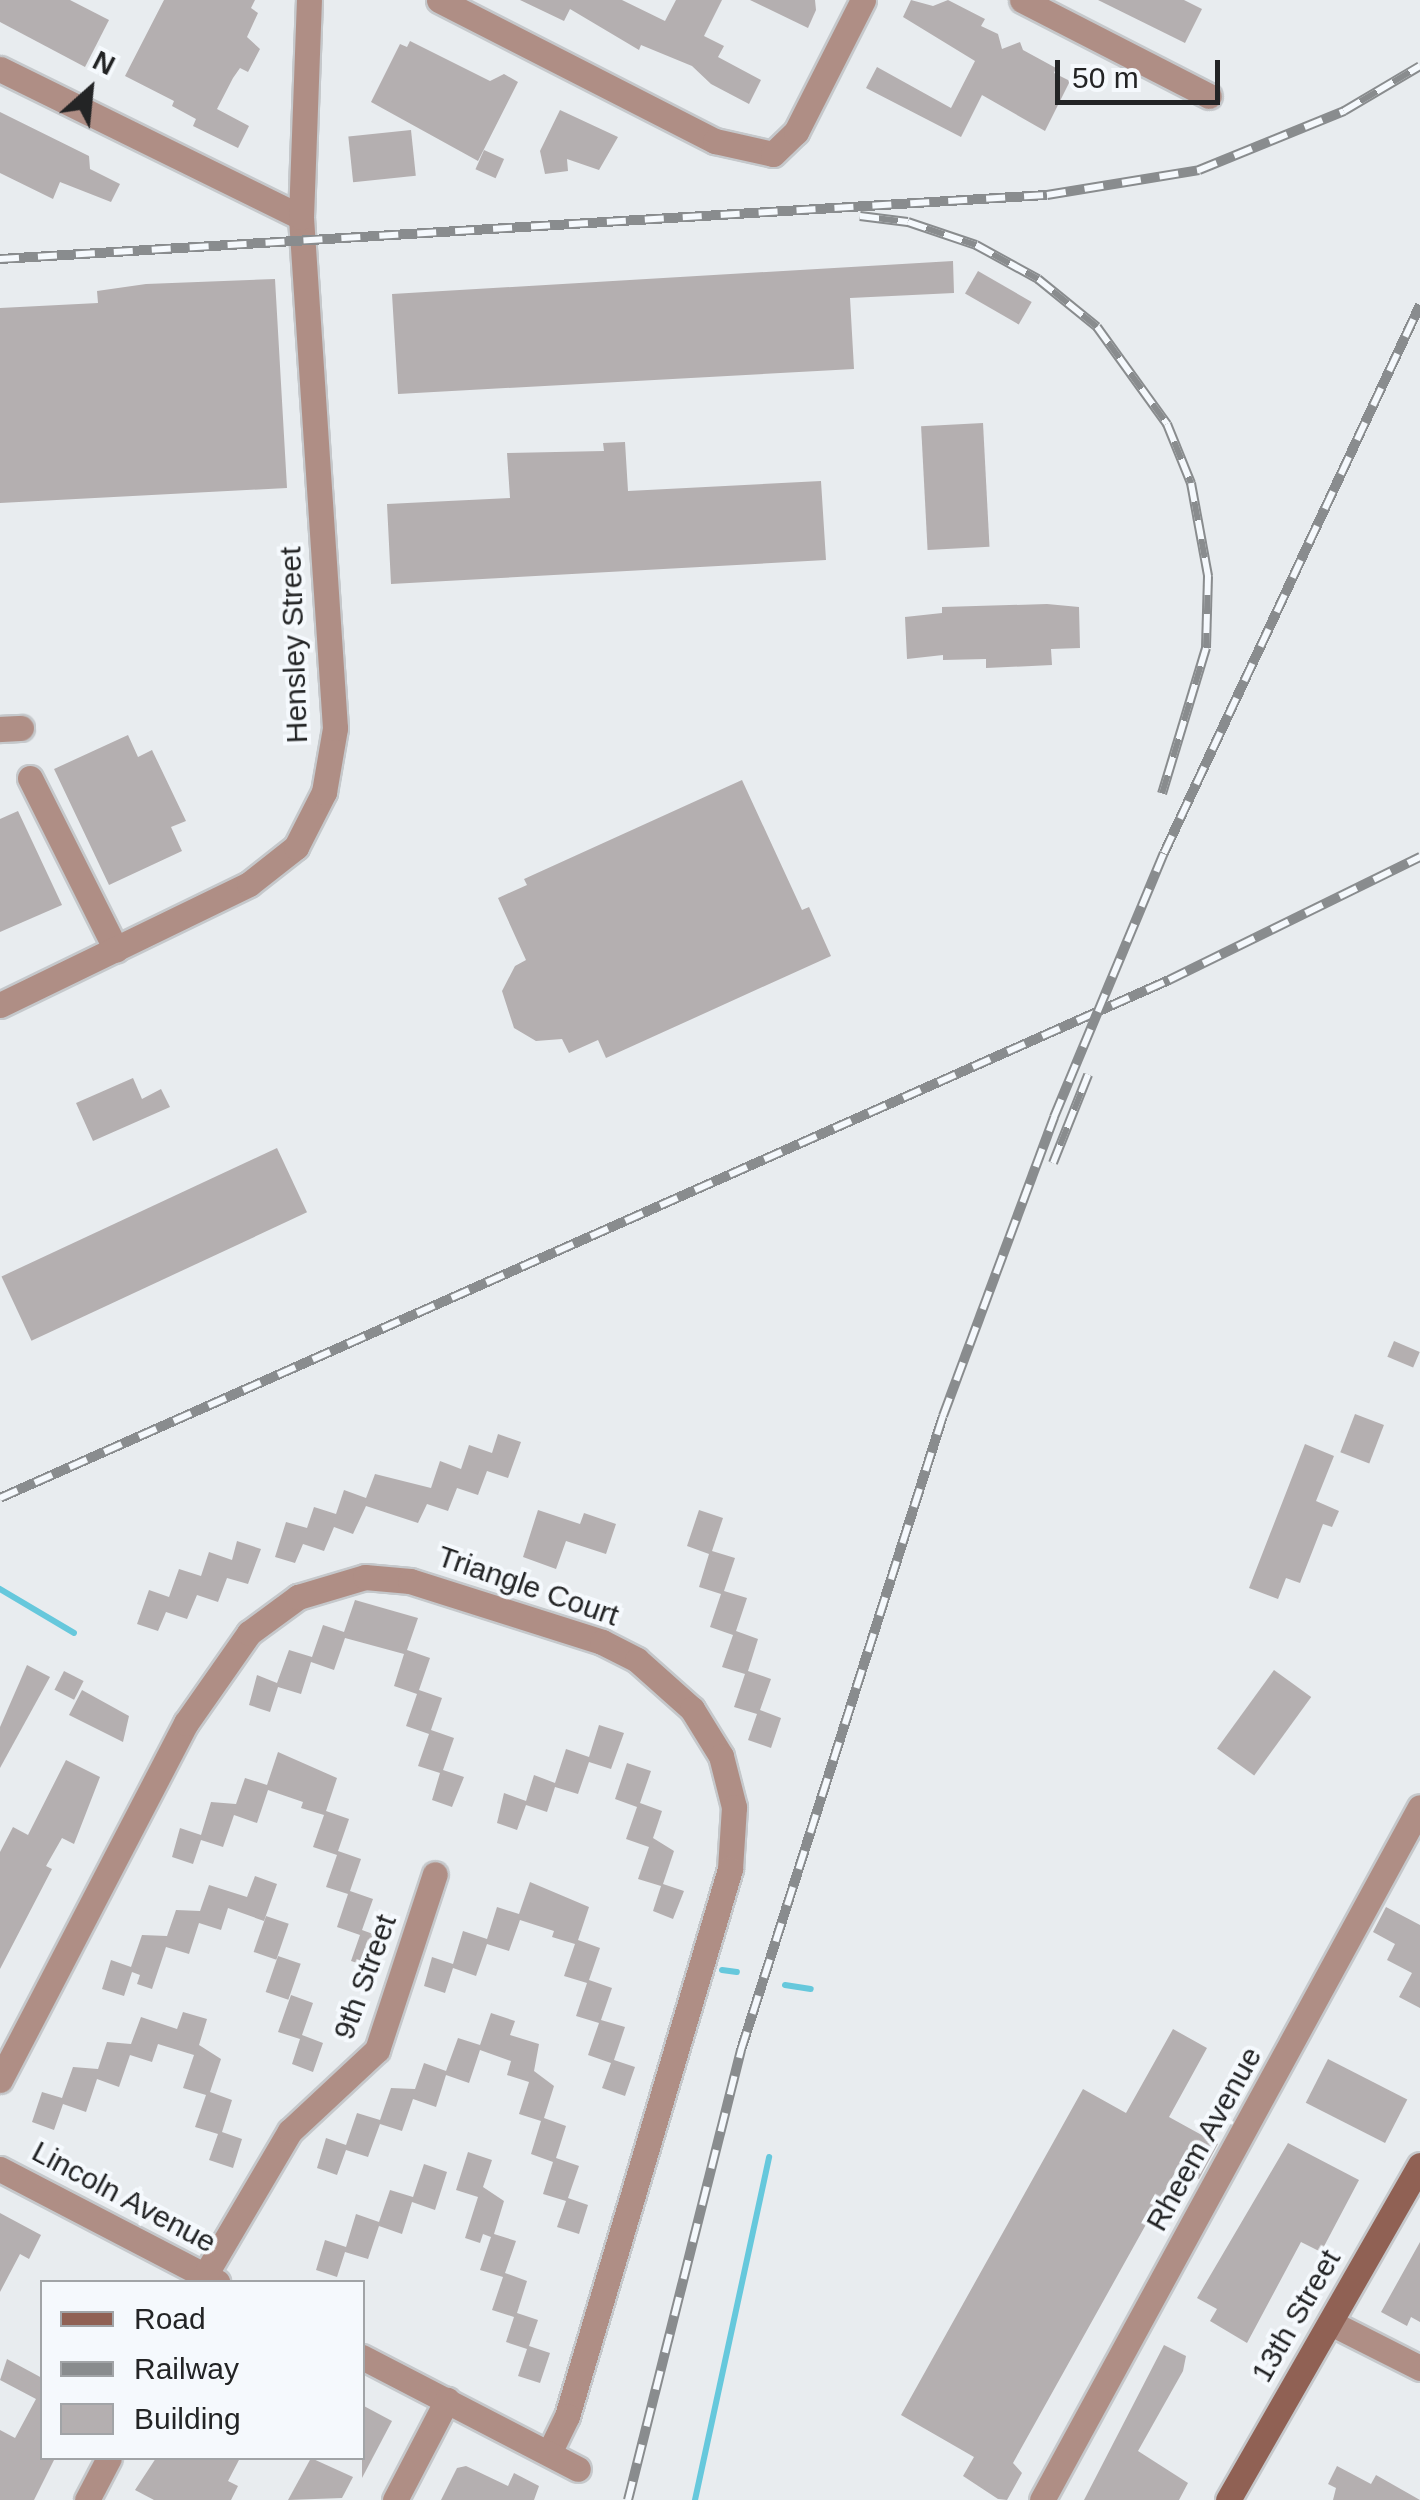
<!DOCTYPE html>
<style>
body{margin:0}
#map{position:relative;width:1420px;height:2500px;overflow:hidden;background:#e8ecef;font-family:Arial,sans-serif}
div>[style]{position:absolute}
.stream>*{height:6px;margin:-3px;padding:0 3px;transform-origin:3px;border-radius:3px;background:#66c8dc}
.building>*{inset:0;background:#b4afb0;transform-origin:0 0}
.roads{filter:drop-shadow(2px 0 #c5c8cb) drop-shadow(-2px 0 #c5c8cb) drop-shadow(0 2px #c5c8cb) drop-shadow(0 -2px #c5c8cb)}
.minor>*{height:25px;margin:-12.5px;padding:0 12.5px;transform-origin:12.5px;border-radius:12.5px;background:#af8e85}
.secondary>*{height:25px;margin:-12.5px;padding:0 12.5px;transform-origin:12.5px;border-radius:12.5px;background:#906154}
.rail>*{height:10px;margin-top:-5px;transform-origin:0;background:repeating-linear-gradient(90deg,#f5f9fd 0 19px,#898c8e 0 38px);box-sizing:border-box;border-block:2px solid #898c8e}
span{translate:-50% -50%;white-space:nowrap;text-align:center;line-height:1.15;-webkit-text-stroke:8px #f5f9fd;paint-order:stroke}
.street-label{font-size:30px;color:#232425}
.legend{position:absolute;left:40px;top:2280px;width:325px;height:180px;box-sizing:border-box;background:#f5f9fd;border:2px solid #a1a4a7;margin:0;padding:12px 18px;list-style:none;font-size:30px;color:#232425}
.legend li{display:flex;align-items:center;gap:20px;height:50px}
.legend b{width:50px;border:2px solid #a1a4a7}
.north{position:absolute;left:40px;top:40px;width:100px;height:100px;-webkit-text-stroke:8px #f5f9fd;paint-order:stroke;rotate:27deg;font-size:28px;font-weight:700;line-height:40px;text-align:center;color:#232425}
.north::after{content:'';display:block;margin:auto;width:35px;height:45px;background:#232425;clip-path:polygon(50% 0,100% 100%,50% 72%,0 100%)}
.scale{position:absolute;left:1055px;top:60px;width:165px;height:45px;box-sizing:border-box;border:5px solid #232425;border-top:0;padding-left:12px;font-size:30px;line-height:35px;white-space:nowrap;color:#232425;-webkit-text-stroke:8px #f5f9fd;paint-order:stroke}
</style>
<div id="map">
<div class="stream">
<i style="left:0;top:1589px;width:86px;rotate:30.7deg"></i>
<i style="left:722px;top:1970px;width:15px;rotate:8deg"></i>
<i style="left:785px;top:1985px;width:26px;rotate:9deg"></i>
<i style="left:695px;top:2500px;width:351px;rotate:-77.8deg"></i>
</div>
<div class="building">
<i style="clip-path:polygon(0 0,70px 0,109px 20px,85px 67px,0 22px)"></i>
<i style="clip-path:polygon(164px 0,255px 0,251px 8px,258px 13px,247px 37px,260px 49px,248px 72px,240px 68px,233px 78px,217px 109px,249px 126px,238px 148px,193px 126px,196px 119px,172px 106px,174px 101px,125px 76px)"></i>
<i style="clip-path:polygon(520px 0,622px 0,665px 21px,676px 0,722px 0,704px 36px,724px 46px,718px 57px,761px 80px,749px 104px,711px 84px,692px 66px,641px 45px,639px 50px,570px 9px,564px 21px)"></i>
<i style="clip-path:polygon(750px 0,815px 0,816px 10px,808px 28px)"></i>
<i style="clip-path:polygon(911px 0,933px 6px,948px 0,985px 19px,981px 26px,998px 34px,1002px 49px,1020px 42px,1023px 50px,1056px 68px,1054px 73px,1070px 81px,1045px 131px,982px 95px,961px 137px,866px 88px,877px 67px,951px 108px,975px 61px,903px 17px)"></i>
<i style="clip-path:polygon(1098px 0,1184px 0,1202px 9px,1185px 43px)"></i>
<i style="clip-path:polygon(410px 41px,490px 81px,504px 74px,518px 82px,478px 161px,371px 102px,400px 44px,407px 47px)"></i>
<i style="clip-path:polygon(560px 110px,618px 137px,599px 170px,567px 159px,568px 171px,545px 174px,540px 151px)"></i>
<i style="clip-path:polygon(0 112px,89px 156px,90px 169px,120px 184px,111px 202px,60px 182px,53px 199px,0 173px)"></i>
<i style="left:411px;top:130px;width:46px;height:63px;rotate:84deg"></i>
<i style="left:484px;top:150px;width:22px;height:21px;rotate:24deg"></i>
<i style="clip-path:polygon(953px 261px,954px 293px,850px 298px,854px 369px,398px 394px,392px 294px)"></i>
<i style="left:978px;top:271px;width:62px;height:26px;rotate:30deg"></i>
<i style="clip-path:polygon(275px 279px,287px 488px,0 503px,0 308px,98px 303px,97px 291px,146px 284px)"></i>
<i style="left:983px;top:423px;width:124px;height:62px;rotate:87deg"></i>
<i style="clip-path:polygon(625px 442px,628px 491px,821px 481px,826px 560px,391px 584px,387px 504px,510px 498px,507px 453px,604px 451px,603px 443px)"></i>
<i style="clip-path:polygon(1047px 604px,1079px 607px,1080px 648px,1051px 649px,1052px 665px,986px 668px,986px 659px,943px 660px,943px 655px,907px 659px,905px 617px,942px 613px,942px 607px)"></i>
<i style="clip-path:polygon(128px 735px,138px 757px,152px 750px,186px 821px,171px 827px,182px 851px,109px 885px,54px 769px)"></i>
<i style="clip-path:polygon(742px 780px,802px 910px,809px 907px,831px 956px,606px 1058px,598px 1040px,569px 1053px,562px 1039px,536px 1041px,514px 1028px,502px 991px,515px 966px,526px 960px,498px 898px,527px 885px,524px 879px)"></i>
<i style="clip-path:polygon(18px 811px,62px 905px,0 932px,0 819px)"></i>
<i style="clip-path:polygon(133px 1078px,142px 1099px,161px 1089px,170px 1107px,93px 1141px,76px 1103px)"></i>
<i style="left:277px;top:1148px;width:71px;height:304px;rotate:65deg"></i>
<i style="left:1394px;top:1341px;width:28px;height:17px;rotate:23deg"></i>
<i style="left:1355px;top:1414px;width:31px;height:41px;rotate:21deg"></i>
<i style="clip-path:polygon(498px 1434px,521px 1442px,508px 1478px,487px 1471px,478px 1495px,457px 1488px,448px 1511px,427px 1504px,418px 1523px,366px 1506px,353px 1534px,334px 1527px,324px 1551px,303px 1544px,295px 1563px,275px 1557px,286px 1522px,307px 1528px,314px 1507px,336px 1514px,344px 1490px,366px 1498px,375px 1474px,431px 1488px,440px 1461px,461px 1469px,469px 1445px,492px 1453px)"></i>
<i style="clip-path:polygon(1305px 1444px,1334px 1456px,1316px 1501px,1339px 1511px,1332px 1527px,1323px 1524px,1300px 1583px,1286px 1578px,1278px 1599px,1249px 1588px)"></i>
<i style="clip-path:polygon(538px 1510px,580px 1524px,584px 1513px,616px 1524px,606px 1554px,566px 1541px,556px 1569px,523px 1557px)"></i>
<i style="clip-path:polygon(699px 1510px,723px 1518px,712px 1551px,735px 1558px,724px 1591px,747px 1598px,736px 1631px,758px 1639px,748px 1671px,771px 1679px,760px 1710px,781px 1718px,771px 1748px,748px 1740px,757px 1714px,734px 1707px,745px 1674px,722px 1667px,733px 1635px,710px 1627px,721px 1594px,699px 1587px,709px 1554px,687px 1546px)"></i>
<i style="clip-path:polygon(237px 1541px,261px 1549px,248px 1584px,227px 1578px,218px 1602px,197px 1595px,187px 1619px,166px 1612px,158px 1631px,137px 1624px,149px 1590px,169px 1597px,179px 1569px,201px 1576px,209px 1552px,232px 1560px)"></i>
<i style="clip-path:polygon(355px 1600px,418px 1618px,407px 1650px,430px 1658px,419px 1690px,442px 1698px,431px 1730px,454px 1738px,443px 1770px,464px 1777px,452px 1807px,432px 1800px,440px 1773px,418px 1766px,429px 1734px,406px 1726px,417px 1694px,394px 1686px,404px 1654px,345px 1638px,334px 1670px,311px 1662px,301px 1694px,278px 1687px,270px 1712px,249px 1705px,257px 1675px,277px 1683px,289px 1650px,312px 1657px,323px 1625px,344px 1632px)"></i>
<i style="clip-path:polygon(27px 1665px,50px 1677px,0 1768px,0 1727px)"></i>
<i style="left:1274px;top:1670px;width:46px;height:97px;rotate:36deg"></i>
<i style="left:64px;top:1671px;width:22px;height:21px;rotate:27deg"></i>
<i style="clip-path:polygon(82px 1690px,129px 1716px,123px 1742px,69px 1715px)"></i>
<i style="clip-path:polygon(599px 1725px,624px 1733px,611px 1769px,589px 1762px,578px 1794px,555px 1787px,547px 1812px,526px 1805px,517px 1830px,497px 1823px,504px 1793px,526px 1801px,534px 1775px,555px 1783px,566px 1749px,589px 1757px)"></i>
<i style="clip-path:polygon(278px 1752px,337px 1778px,326px 1811px,349px 1819px,338px 1851px,361px 1859px,350px 1891px,373px 1899px,362px 1930px,384px 1938px,373px 1968px,351px 1961px,360px 1935px,337px 1927px,348px 1894px,326px 1887px,337px 1855px,313px 1847px,324px 1815px,301px 1808px,303px 1802px,268px 1790px,257px 1823px,234px 1815px,223px 1847px,201px 1840px,193px 1864px,172px 1857px,180px 1828px,201px 1835px,211px 1802px,236px 1804px,245px 1778px,267px 1785px)"></i>
<i style="clip-path:polygon(66px 1760px,100px 1777px,74px 1844px,62px 1838px,46px 1866px,52px 1869px,0 1969px,0 1852px,13px 1827px,28px 1835px)"></i>
<i style="clip-path:polygon(627px 1763px,651px 1771px,640px 1803px,662px 1811px,653px 1838px,674px 1851px,663px 1884px,684px 1891px,673px 1919px,653px 1911px,661px 1886px,638px 1879px,649px 1847px,626px 1839px,637px 1807px,615px 1799px)"></i>
<i style="clip-path:polygon(255px 1876px,277px 1884px,264px 1921px,228px 1908px,221px 1930px,199px 1923px,189px 1954px,166px 1947px,152px 1989px,137px 1984px,140px 1975px,132px 1972px,124px 1996px,102px 1989px,111px 1960px,131px 1967px,142px 1935px,167px 1936px,176px 1910px,200px 1911px,209px 1885px,247px 1897px)"></i>
<i style="clip-path:polygon(530px 1882px,589px 1907px,578px 1940px,600px 1948px,589px 1980px,612px 1988px,601px 2020px,625px 2027px,614px 2060px,635px 2067px,625px 2096px,602px 2088px,611px 2063px,588px 2055px,599px 2023px,576px 2016px,587px 1983px,564px 1976px,575px 1944px,552px 1937px,554px 1931px,520px 1920px,509px 1951px,487px 1944px,476px 1976px,453px 1968px,445px 1993px,424px 1986px,432px 1957px,453px 1964px,463px 1931px,487px 1939px,497px 1907px,519px 1914px)"></i>
<i style="clip-path:polygon(1386px 1907px,1420px 1925px,1420px 2008px,1399px 1997px,1412px 1973px,1387px 1960px,1395px 1944px,1373px 1932px)"></i>
<i style="left:266px;top:1916px;width:24px;height:38px;rotate:19deg"></i>
<i style="left:278px;top:1956px;width:24px;height:38px;rotate:19deg"></i>
<i style="clip-path:polygon(291px 1995px,313px 2003px,302px 2035px,323px 2043px,313px 2072px,292px 2064px,300px 2039px,278px 2032px)"></i>
<i style="clip-path:polygon(183px 2012px,207px 2019px,199px 2045px,221px 2059px,210px 2092px,232px 2100px,222px 2132px,242px 2139px,233px 2168px,209px 2160px,218px 2134px,195px 2127px,206px 2095px,183px 2088px,194px 2055px,158px 2044px,152px 2062px,130px 2055px,119px 2087px,97px 2079px,86px 2112px,63px 2104px,54px 2130px,32px 2122px,42px 2092px,62px 2098px,73px 2067px,98px 2069px,107px 2042px,131px 2044px,141px 2017px,177px 2029px)"></i>
<i style="clip-path:polygon(491px 2013px,515px 2021px,510px 2035px,539px 2044px,534px 2071px,554px 2086px,544px 2118px,566px 2126px,556px 2158px,579px 2166px,568px 2198px,588px 2205px,579px 2234px,557px 2227px,566px 2201px,543px 2194px,553px 2162px,531px 2154px,541px 2121px,519px 2114px,529px 2082px,507px 2075px,511px 2061px,480px 2050px,469px 2083px,446px 2075px,436px 2107px,413px 2099px,402px 2131px,380px 2124px,368px 2157px,346px 2150px,337px 2175px,317px 2168px,326px 2138px,346px 2145px,357px 2113px,380px 2120px,391px 2088px,415px 2089px,424px 2063px,446px 2071px,458px 2038px,480px 2045px)"></i>
<i style="clip-path:polygon(1173px 2029px,1207px 2048px,1169px 2117px,1218px 2144px,1199px 2179px,1178px 2167px,1013px 2463px,1022px 2473px,1007px 2500px,998px 2499px,963px 2476px,974px 2457px,901px 2415px,1083px 2089px,1126px 2113px)"></i>
<i style="left:1328px;top:2059px;width:89px;height:49px;rotate:27deg"></i>
<i style="clip-path:polygon(1288px 2143px,1359px 2180px,1321px 2252px,1301px 2242px,1247px 2343px,1210px 2321px,1217px 2309px,1197px 2298px)"></i>
<i style="clip-path:polygon(468px 2152px,492px 2160px,483px 2187px,504px 2201px,494px 2234px,516px 2241px,505px 2273px,527px 2281px,517px 2313px,538px 2320px,529px 2346px,550px 2353px,540px 2383px,518px 2376px,527px 2349px,506px 2342px,514px 2317px,492px 2310px,503px 2277px,480px 2270px,491px 2237px,483px 2234px,480px 2243px,465px 2238px,478px 2197px,456px 2190px)"></i>
<i style="clip-path:polygon(424px 2164px,447px 2172px,435px 2210px,412px 2202px,402px 2234px,379px 2226px,368px 2259px,345px 2252px,337px 2277px,316px 2270px,325px 2240px,346px 2247px,356px 2214px,379px 2222px,390px 2190px,413px 2197px)"></i>
<i style="clip-path:polygon(0 2213px,41px 2235px,29px 2259px,20px 2254px,0 2292px)"></i>
<i style="clip-path:polygon(1420px 2242px,1420px 2322px,1411px 2317px,1407px 2326px,1381px 2312px)"></i>
<i style="clip-path:polygon(1164px 2345px,1186px 2356px,1183px 2371px,1138px 2451px,1188px 2483px,1179px 2500px,1084px 2500px)"></i>
<i style="clip-path:polygon(7px 2359px,42px 2378px,42px 2458px,55px 2458px,34px 2500px,0 2500px,0 2430px,15px 2438px,36px 2399px,0 2380px)"></i>
<i style="clip-path:polygon(362px 2405px,392px 2421px,362px 2478px)"></i>
<i style="clip-path:polygon(156px 2458px,240px 2458px,228px 2481px,238px 2486px,231px 2500px,154px 2500px,135px 2490px)"></i>
<i style="clip-path:polygon(311px 2458px,353px 2477px,342px 2498px,288px 2500px)"></i>
<i style="clip-path:polygon(466px 2466px,508px 2486px,514px 2473px,539px 2486px,534px 2500px,441px 2500px,457px 2468px)"></i>
<i style="clip-path:polygon(1337px 2466px,1371px 2484px,1376px 2475px,1420px 2500px,1333px 2500px,1336px 2488px,1328px 2484px)"></i>
</div>
<div class="roads">
<div class="minor">
<i style="left:439px;top:0;width:310px;rotate:27.1deg"></i>
<i style="left:715px;top:141px;width:59px;rotate:12.6deg"></i>
<i style="left:773px;top:154px;width:32px;rotate:-44deg"></i>
<i style="left:796px;top:132px;width:148px;rotate:-63.1deg"></i>
<i style="left:1022px;top:0;width:210px;rotate:27.2deg"></i>
<i style="left:0;top:69px;width:335px;rotate:26.2deg"></i>
<i style="left:0;top:729px;width:21px;rotate:-3deg"></i>
<i style="left:30px;top:778px;width:192px;rotate:63.4deg"></i>
<i style="left:0;top:1005px;width:277px;rotate:-25.9deg"></i>
<i style="left:249px;top:884px;width:60px;rotate:-38.2deg"></i>
<i style="left:296px;top:847px;width:62px;rotate:-63deg"></i>
<i style="left:324px;top:792px;width:65px;rotate:-80.2deg"></i>
<i style="left:335px;top:728px;width:512px;rotate:-93.81deg"></i>
<i style="left:301px;top:217px;width:217px;rotate:-87.9deg"></i>
<i style="left:0;top:2080px;width:403px;rotate:-62.5deg"></i>
<i style="left:186px;top:1723px;width:110px;rotate:-55deg"></i>
<i style="left:249px;top:1633px;width:61px;rotate:-36.3deg"></i>
<i style="left:298px;top:1597px;width:70px;rotate:-16.6deg"></i>
<i style="left:365px;top:1577px;width:45px;rotate:5.1deg"></i>
<i style="left:410px;top:1581px;width:201px;rotate:17.6deg"></i>
<i style="left:602px;top:1642px;width:39px;rotate:27deg"></i>
<i style="left:637px;top:1660px;width:74px;rotate:41.7deg"></i>
<i style="left:692px;top:1709px;width:55px;rotate:58.3deg"></i>
<i style="left:721px;top:1756px;width:53px;rotate:75.7deg"></i>
<i style="left:734px;top:1807px;width:62px;rotate:93.7deg"></i>
<i style="left:730px;top:1869px;width:571px;rotate:106.59deg"></i>
<i style="left:567px;top:2416px;width:41px;rotate:115.9deg"></i>
<i style="left:0;top:2169px;width:245px;rotate:27.5deg"></i>
<i style="left:201px;top:2282px;width:175px;rotate:-59.5deg"></i>
<i style="left:290px;top:2131px;width:119px;rotate:-43deg"></i>
<i style="left:377px;top:2050px;width:185px;rotate:-71.8deg"></i>
<i style="left:1331px;top:2323px;width:100px;rotate:26.8deg"></i>
<i style="left:362px;top:2357px;width:243px;rotate:27.4deg"></i>
<i style="left:87px;top:2500px;width:47px;rotate:-62.4deg"></i>
<i style="left:395px;top:2500px;width:113px;rotate:-62.5deg"></i>
<i style="left:1042px;top:2500px;width:789px;rotate:-61.39deg"></i>
</div>
<div class="secondary">
<i style="left:1228px;top:2500px;width:386px;rotate:-60.2deg"></i>
</div>
</div>
<div class="rail">
<i style="left:860px;top:216px;width:48px;rotate:7.1deg"></i>
<i style="left:908px;top:222px;width:72px;rotate:18.7deg"></i>
<i style="left:976px;top:245px;width:71px;rotate:28.7deg"></i>
<i style="left:1038px;top:279px;width:76px;rotate:39.1deg"></i>
<i style="left:1097px;top:327px;width:120px;rotate:54.2deg"></i>
<i style="left:1167px;top:424px;width:64px;rotate:67.9deg"></i>
<i style="left:1191px;top:483px;width:95px;rotate:79.6deg"></i>
<i style="left:1208px;top:576px;width:72px;rotate:91.6deg"></i>
<i style="left:1206px;top:648px;width:152px;rotate:106.8deg"></i>
<i style="left:0;top:259px;width:1049px;rotate:-3.5deg"></i>
<i style="left:1047px;top:195px;width:154px;rotate:-9.3deg"></i>
<i style="left:1199px;top:170px;width:157px;rotate:-22.1deg"></i>
<i style="left:1344px;top:111px;width:88px;rotate:-30.6deg"></i>
<i style="left:1053px;top:1163px;width:95px;rotate:-68.3deg"></i>
<i style="left:0;top:1498px;width:1279px;rotate:-23.9deg"></i>
<i style="left:1169px;top:980px;width:280px;rotate:-26.1deg"></i>
<i style="left:628px;top:2500px;width:464px;rotate:-75.9deg"></i>
<i style="left:741px;top:2050px;width:665px;rotate:-72.33deg"></i>
<i style="left:943px;top:1416px;width:319px;rotate:-69.6deg"></i>
<i style="left:1054px;top:1117px;width:286px;rotate:-67.4deg"></i>
<i style="left:1164px;top:853px;width:605px;rotate:-64.96deg"></i>
</div>
<div class="street-label">
<span style="left:294px;top:645px;rotate:-92deg">Hensley Street</span>
<span style="left:528px;top:1586px;rotate:19deg">Triangle Court</span>
<span style="left:365px;top:1977px;rotate:-70deg">9th Street</span>
<span style="left:1204px;top:2139px;rotate:-61deg">Rheem Avenue</span>
<span style="left:124px;top:2197px;rotate:28deg">Lincoln Avenue</span>
<span style="left:1296px;top:2316px;rotate:-60deg">13th Street</span>
</div>
<ul class="legend">
<li><b style="height:12px;background:#906154"></b>Road</li>
<li><b style="height:12px;background:#898c8e"></b>Railway</li>
<li><b style="height:28px;background:#b4afb0"></b>Building</li>
</ul>
<div class="north">N</div>
<div class="scale">50 m</div>
</div>
